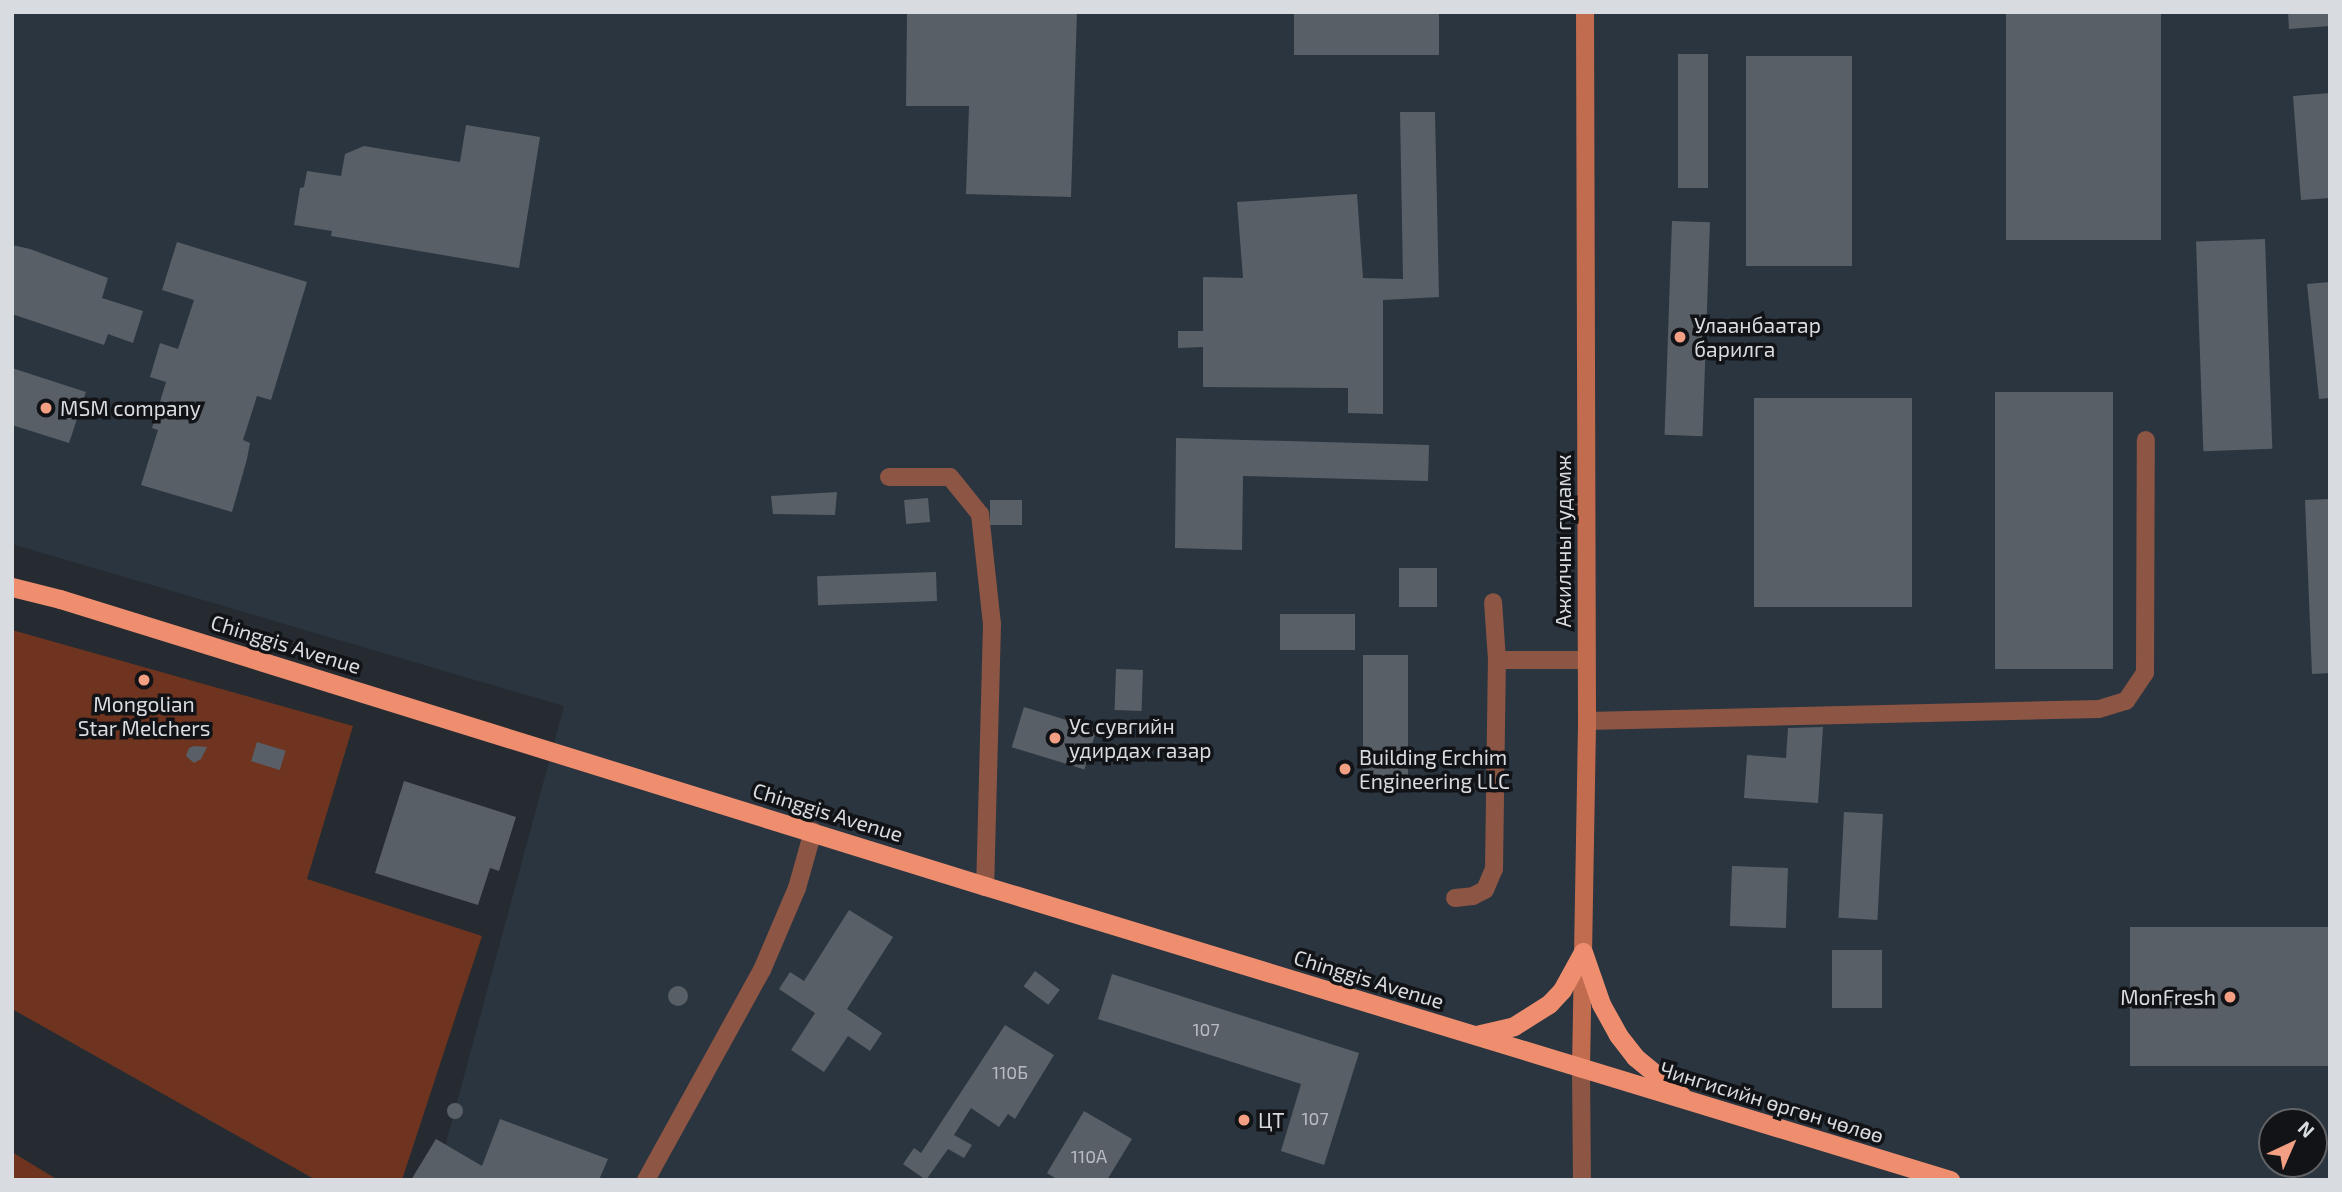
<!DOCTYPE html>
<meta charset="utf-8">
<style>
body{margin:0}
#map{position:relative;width:2342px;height:1192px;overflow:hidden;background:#252b31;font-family:"Exo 2",sans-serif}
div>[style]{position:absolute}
.built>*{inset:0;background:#2b353f}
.green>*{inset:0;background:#6f3420}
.building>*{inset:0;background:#585f66;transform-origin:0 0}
.round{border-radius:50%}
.minor>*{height:18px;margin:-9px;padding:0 9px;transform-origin:9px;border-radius:9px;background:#8c5544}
.secondary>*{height:18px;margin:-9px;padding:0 9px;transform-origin:9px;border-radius:9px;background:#c26c4f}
.trunk>*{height:19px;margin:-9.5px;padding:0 9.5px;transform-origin:9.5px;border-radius:9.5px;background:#ee8e6f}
.dots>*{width:19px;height:19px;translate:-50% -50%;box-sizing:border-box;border:4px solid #111316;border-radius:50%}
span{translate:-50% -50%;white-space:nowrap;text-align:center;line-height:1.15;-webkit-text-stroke:7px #111316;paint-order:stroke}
.number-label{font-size:18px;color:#b8bdc2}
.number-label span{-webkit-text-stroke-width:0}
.poi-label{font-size:21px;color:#d8dce0}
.left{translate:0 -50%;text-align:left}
.right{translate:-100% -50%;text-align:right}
.street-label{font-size:21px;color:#d8dce0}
.frame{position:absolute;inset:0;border:14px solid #d8dce0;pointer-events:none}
.north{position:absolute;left:2258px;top:1108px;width:70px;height:70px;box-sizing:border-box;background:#111316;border:2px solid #616367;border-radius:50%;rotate:44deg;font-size:19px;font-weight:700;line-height:28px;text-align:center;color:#d8dce0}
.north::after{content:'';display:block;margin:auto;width:24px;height:32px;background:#f39f84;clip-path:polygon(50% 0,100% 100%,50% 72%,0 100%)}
</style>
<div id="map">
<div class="built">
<i style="clip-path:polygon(evenodd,12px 12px,2330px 12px,2330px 1180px,436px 1180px,564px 706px,12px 544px,12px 12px,2272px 1122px,2314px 1122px,2314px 1164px,2272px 1164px,2272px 1122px)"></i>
</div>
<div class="green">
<i style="clip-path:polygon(12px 630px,353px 726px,307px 879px,482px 936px,402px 1180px,316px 1180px,12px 1009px)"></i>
<i style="clip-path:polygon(12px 1152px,58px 1180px,12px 1180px)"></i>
</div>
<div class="building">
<i style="clip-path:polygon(907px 12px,1077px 12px,1071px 197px,966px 194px,969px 106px,906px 106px)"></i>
<i style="left:1294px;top:12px;width:145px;height:43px"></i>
<i style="left:2006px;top:12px;width:155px;height:228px"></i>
<i style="clip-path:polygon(2288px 12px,2330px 12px,2330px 26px,2289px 29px)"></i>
<i style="left:1708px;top:54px;width:134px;height:30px;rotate:90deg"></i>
<i style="left:1746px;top:56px;width:106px;height:210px"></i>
<i style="clip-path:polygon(2330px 93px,2330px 198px,2301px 200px,2293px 96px)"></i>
<i style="clip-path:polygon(1400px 112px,1435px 112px,1439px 297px,1383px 300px,1383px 414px,1348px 413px,1348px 388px,1203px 387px,1203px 347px,1178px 348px,1178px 331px,1203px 331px,1203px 277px,1243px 278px,1237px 202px,1357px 194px,1363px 278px,1403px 279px)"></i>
<i style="clip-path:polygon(466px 125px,540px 137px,519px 268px,331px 236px,332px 231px,294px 225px,300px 188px,304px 187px,307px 171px,341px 176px,345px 154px,364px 146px,460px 162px)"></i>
<i style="left:1672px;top:221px;width:38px;height:214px;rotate:2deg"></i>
<i style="left:2265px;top:239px;width:210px;height:69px;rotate:88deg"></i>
<i style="clip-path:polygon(177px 242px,307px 282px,271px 400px,257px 396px,243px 440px,250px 443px,247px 459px,232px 512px,141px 485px,158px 430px,152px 428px,166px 382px,150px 377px,160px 343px,178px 349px,194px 300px,162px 290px)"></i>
<i style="clip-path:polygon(12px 245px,30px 249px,108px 278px,102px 298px,143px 311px,133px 343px,108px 334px,104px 345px,12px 314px)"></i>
<i style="clip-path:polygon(2330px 282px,2330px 398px,2319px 399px,2307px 284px)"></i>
<i style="clip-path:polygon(12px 368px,86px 392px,69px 443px,12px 425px)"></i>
<i style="left:1995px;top:392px;width:118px;height:277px"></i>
<i style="left:1754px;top:398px;width:158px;height:209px"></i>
<i style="clip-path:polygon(1176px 438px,1429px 445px,1428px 481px,1243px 476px,1242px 550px,1175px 548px)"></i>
<i style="clip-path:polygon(837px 492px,835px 515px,773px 514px,771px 496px)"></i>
<i style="left:928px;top:498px;width:24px;height:24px;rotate:85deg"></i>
<i style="clip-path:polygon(2330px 499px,2330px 673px,2312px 674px,2305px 500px)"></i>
<i style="left:990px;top:500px;width:32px;height:25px"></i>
<i style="left:1399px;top:568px;width:38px;height:39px"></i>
<i style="left:936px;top:572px;width:29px;height:119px;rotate:88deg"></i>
<i style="left:1355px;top:614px;width:36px;height:75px;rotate:90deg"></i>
<i style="left:1363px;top:655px;width:45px;height:122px"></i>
<i style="left:1116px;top:669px;width:27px;height:41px;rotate:2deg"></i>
<i style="left:1024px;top:707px;width:76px;height:42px;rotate:17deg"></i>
<i style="clip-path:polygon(1823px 727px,1818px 803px,1744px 798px,1747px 755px,1786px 758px,1788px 728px)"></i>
<i style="left:257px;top:742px;width:30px;height:20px;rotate:17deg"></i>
<i style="clip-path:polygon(194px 746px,207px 747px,201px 759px,194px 763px,186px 756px,189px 748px)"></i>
<i style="clip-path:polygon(404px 781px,516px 817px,499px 871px,490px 868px,478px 905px,375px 873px)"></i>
<i style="left:1844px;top:812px;width:39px;height:106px;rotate:3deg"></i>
<i style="left:1732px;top:866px;width:56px;height:60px;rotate:2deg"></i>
<i style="clip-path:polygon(849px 910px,893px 937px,847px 1009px,882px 1033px,870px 1051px,848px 1036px,824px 1072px,791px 1050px,815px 1013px,779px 989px,790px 972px,804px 981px)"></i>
<i style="left:2330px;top:927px;width:139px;height:200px;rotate:90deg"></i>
<i style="left:1832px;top:950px;width:50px;height:58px"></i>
<i style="left:1035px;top:971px;width:31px;height:19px;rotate:37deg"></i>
<i style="clip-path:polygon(1112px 974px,1359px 1053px,1324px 1165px,1281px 1151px,1301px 1084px,1098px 1019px)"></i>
<i class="round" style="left:668px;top:986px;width:20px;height:20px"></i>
<i style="clip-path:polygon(1005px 1025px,1054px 1055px,1015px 1119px,1008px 1114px,999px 1127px,971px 1108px,954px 1135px,972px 1145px,964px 1158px,948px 1149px,926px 1180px,903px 1164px,914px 1148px,921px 1153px)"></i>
<i class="round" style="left:447px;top:1103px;width:16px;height:16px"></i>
<i style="clip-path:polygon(1084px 1111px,1132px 1139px,1107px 1180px,1058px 1180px,1047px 1173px)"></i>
<i style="clip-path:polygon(500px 1119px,608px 1159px,599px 1180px,411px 1180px,436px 1139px,482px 1166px)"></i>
</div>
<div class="minor">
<i style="left:889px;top:477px;width:61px"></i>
<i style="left:950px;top:477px;width:48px;rotate:51deg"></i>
<i style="left:980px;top:514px;width:111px;rotate:83.8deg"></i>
<i style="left:992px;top:624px;width:262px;rotate:91.5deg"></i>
<i style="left:1497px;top:660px;width:89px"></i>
<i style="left:1587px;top:721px;width:512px;rotate:-1.34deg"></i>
<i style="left:2099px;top:709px;width:28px;rotate:-17deg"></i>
<i style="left:2126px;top:701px;width:34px;rotate:-56deg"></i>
<i style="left:2145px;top:673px;width:233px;rotate:-89.8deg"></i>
<i style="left:1455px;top:898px;width:18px;rotate:-6deg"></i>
<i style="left:1473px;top:896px;width:13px;rotate:-27deg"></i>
<i style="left:1485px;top:890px;width:23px;rotate:-67deg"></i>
<i style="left:1494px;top:869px;width:209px;rotate:-89.2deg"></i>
<i style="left:1497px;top:660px;width:58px;rotate:-93.9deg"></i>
<i style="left:1581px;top:1069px;width:111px;rotate:89.5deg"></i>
<i style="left:646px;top:1180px;width:240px;rotate:-61.1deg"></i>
<i style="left:762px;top:970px;width:89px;rotate:-66.9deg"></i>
<i style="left:797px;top:888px;width:59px;rotate:-74.3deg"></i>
</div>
<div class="secondary">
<i style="left:1581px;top:1069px;width:348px;rotate:-89deg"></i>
<i style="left:1587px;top:721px;width:709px;rotate:-90.16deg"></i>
</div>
<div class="trunk">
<i style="left:12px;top:587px;width:49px;rotate:14deg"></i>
<i style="left:60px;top:599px;width:969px;rotate:17.24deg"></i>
<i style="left:985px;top:886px;width:1009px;rotate:16.94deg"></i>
<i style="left:1583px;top:952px;width:55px;rotate:70.9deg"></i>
<i style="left:1601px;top:1004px;width:35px;rotate:61deg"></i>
<i style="left:1618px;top:1035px;width:28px;rotate:52deg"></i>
<i style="left:1635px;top:1057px;width:60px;rotate:39.6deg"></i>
<i style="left:1476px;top:1035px;width:39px;rotate:-13deg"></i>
<i style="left:1514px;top:1026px;width:41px;rotate:-32.2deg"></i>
<i style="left:1549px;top:1004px;width:19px;rotate:-47deg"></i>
<i style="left:1562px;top:990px;width:43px;rotate:-61.1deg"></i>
</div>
<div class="dots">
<i style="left:1680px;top:337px;background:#f39f84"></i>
<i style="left:46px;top:408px;background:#f39f84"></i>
<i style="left:144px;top:680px;background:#f39f84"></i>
<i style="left:1055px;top:738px;background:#f39f84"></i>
<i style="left:1345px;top:769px;background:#f39f84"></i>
<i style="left:2230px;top:997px;background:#f39f84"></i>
<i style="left:1244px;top:1120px;background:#f39f84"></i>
</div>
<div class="number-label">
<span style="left:1206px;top:1029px">107</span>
<span style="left:1010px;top:1072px">110Б</span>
<span style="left:1315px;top:1118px">107</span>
<span style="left:1089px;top:1156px">110А</span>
</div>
<div class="poi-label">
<span class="left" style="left:1694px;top:337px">Улаанбаатар<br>барилга</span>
<span class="left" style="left:60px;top:408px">MSM company</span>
<span style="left:144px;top:716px">Mongolian<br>Star Melchers</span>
<span class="left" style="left:1069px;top:738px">Ус сувгийн<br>удирдах газар</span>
<span class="left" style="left:1359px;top:769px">Building Erchim<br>Engineering LLC</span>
<span class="right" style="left:2216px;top:997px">MonFresh</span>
<span class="left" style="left:1258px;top:1120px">ЦТ</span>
</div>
<div class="street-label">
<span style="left:1563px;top:541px;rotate:-90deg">Ажилчны гудамж</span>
<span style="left:286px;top:644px;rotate:17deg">Chinggis Avenue</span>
<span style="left:828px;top:812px;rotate:17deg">Chinggis Avenue</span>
<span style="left:1369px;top:979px;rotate:17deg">Chinggis Avenue</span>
<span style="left:1772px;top:1102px;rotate:17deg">Чингисийн өргөн чөлөө</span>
</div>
<div class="frame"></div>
<div class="north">N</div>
</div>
